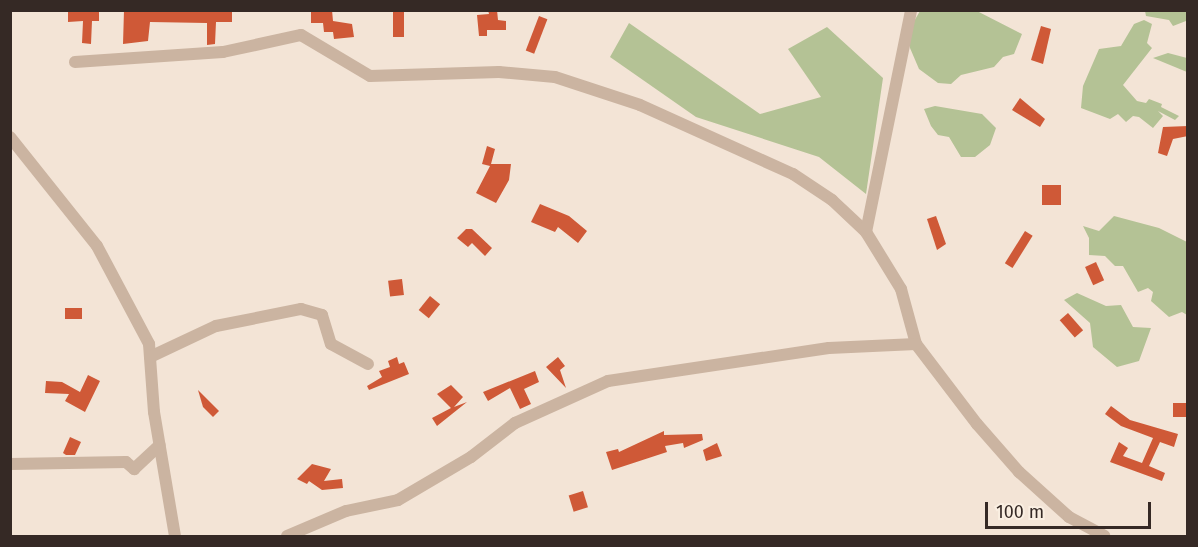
<!DOCTYPE html>
<style>
body{margin:0}
#map{position:relative;width:1198px;height:547px;overflow:hidden;background:#f3e4d6;font-family:"Fira Sans",sans-serif}
div>[style]{position:absolute}
.green>*{inset:0;background:#b4c295}
.building>*{inset:0;background:#cf5937;transform-origin:0 0}
.street>*{height:12px;margin:-6px;padding:0 6px;transform-origin:6px;border-radius:6px;background:#cbb4a1}
span{translate:-50% -50%;white-space:nowrap;text-align:center;line-height:1.15;-webkit-text-stroke:6px #faefe2;paint-order:stroke}
.frame{position:absolute;inset:0;border:12px solid #352925;pointer-events:none}
.scale{position:absolute;left:985px;top:502px;width:166px;height:27px;box-sizing:border-box;border:3px solid #352925;border-top:0;padding-left:8px;font-size:18px;line-height:21px;white-space:nowrap;color:#352925;-webkit-text-stroke:4px #faefe2;paint-order:stroke}
</style>
<div id="map">
<div class="green">
<i style="clip-path:polygon(975px 10px,1022px 34px,1014px 54px,1003px 57px,994px 67px,961px 75px,951px 84px,938px 83px,919px 69px,910px 48px,909px 30px,920px 11px)"></i>
<i style="clip-path:polygon(1145px 11px,1187px 11px,1187px 45px,1186px 21px,1173px 26px,1169px 20px,1146px 16px)"></i>
<i style="clip-path:polygon(1144px 20px,1152px 24px,1147px 43px,1152px 48px,1123px 85px,1137px 101px,1146px 103px,1149px 99px,1162px 104px,1161px 107px,1179px 116px,1175px 120px,1158px 111px,1163px 116px,1153px 128px,1139px 117px,1133px 116px,1126px 122px,1118px 114px,1110px 119px,1081px 108px,1083px 86px,1099px 49px,1121px 46px,1134px 24px)"></i>
<i style="clip-path:polygon(629px 23px,760px 114px,821px 97px,788px 49px,827px 27px,883px 78px,866px 194px,819px 157px,696px 117px,610px 57px)"></i>
<i style="clip-path:polygon(1168px 53px,1187px 58px,1187px 72px,1153px 58px)"></i>
<i style="clip-path:polygon(935px 106px,982px 114px,996px 128px,990px 145px,975px 157px,961px 157px,949px 137px,938px 135px,931px 126px,924px 109px)"></i>
<i style="clip-path:polygon(1114px 216px,1159px 228px,1187px 242px,1187px 315px,1182px 312px,1169px 317px,1151px 301px,1153px 292px,1148px 288px,1138px 292px,1123px 266px,1115px 266px,1105px 256px,1089px 255px,1089px 238px,1083px 226px,1099px 231px)"></i>
<i style="clip-path:polygon(1077px 293px,1106px 306px,1121px 305px,1133px 327px,1151px 328px,1139px 361px,1117px 367px,1093px 347px,1090px 323px,1064px 300px)"></i>
</div>
<div class="building">
<i style="clip-path:polygon(68px 10px,99px 10px,99px 21px,92px 21px,91px 44px,82px 43px,83px 21px,68px 22px)"></i>
<i style="clip-path:polygon(124px 10px,232px 10px,232px 22px,216px 22px,215px 44px,207px 45px,207px 23px,150px 22px,148px 41px,123px 44px)"></i>
<i style="clip-path:polygon(311px 10px,332px 10px,333px 21px,352px 24px,354px 37px,334px 39px,333px 32px,324px 32px,323px 23px,311px 23px)"></i>
<i style="left:393px;top:10px;width:11px;height:27px"></i>
<i style="clip-path:polygon(488px 10px,497px 10px,498px 20px,506px 21px,506px 30px,487px 30px,487px 36px,479px 36px,477px 15px,489px 14px)"></i>
<i style="left:539px;top:16px;width:9px;height:37px;rotate:21deg"></i>
<i style="clip-path:polygon(1041px 26px,1051px 29px,1043px 64px,1031px 60px)"></i>
<i style="clip-path:polygon(1020px 98px,1045px 119px,1040px 127px,1012px 110px)"></i>
<i style="clip-path:polygon(1188px 126px,1188px 136px,1173px 139px,1167px 156px,1158px 153px,1163px 127px)"></i>
<i style="clip-path:polygon(487px 146px,495px 149px,491px 164px,511px 164px,509px 180px,496px 203px,476px 193px,490px 166px,482px 164px)"></i>
<i style="left:1042px;top:185px;width:19px;height:20px"></i>
<i style="clip-path:polygon(540px 204px,569px 216px,587px 231px,578px 243px,558px 227px,555px 232px,531px 222px)"></i>
<i style="clip-path:polygon(936px 216px,946px 244px,937px 250px,927px 219px)"></i>
<i style="clip-path:polygon(466px 229px,472px 229px,492px 248px,485px 256px,472px 243px,468px 247px,457px 238px)"></i>
<i style="left:1025px;top:231px;width:9px;height:38px;rotate:32deg"></i>
<i style="left:1096px;top:262px;width:20px;height:12px;rotate:66deg"></i>
<i style="left:402px;top:279px;width:16px;height:14px;rotate:83deg"></i>
<i style="left:430px;top:296px;width:13px;height:18px;rotate:39deg"></i>
<i style="left:82px;top:308px;width:11px;height:17px;rotate:90deg"></i>
<i style="left:1068px;top:313px;width:23px;height:11px;rotate:49deg"></i>
<i style="clip-path:polygon(397px 357px,399px 364px,404px 362px,409px 374px,369px 390px,367px 386px,382px 377px,379px 371px,390px 367px,388px 361px)"></i>
<i style="clip-path:polygon(558px 357px,565px 366px,560px 370px,566px 388px,546px 367px)"></i>
<i style="clip-path:polygon(535px 371px,539px 382px,524px 389px,531px 404px,520px 409px,510px 388px,488px 401px,483px 392px)"></i>
<i style="clip-path:polygon(88px 375px,100px 381px,85px 412px,65px 401px,69px 394px,45px 393px,46px 381px,62px 382px,80px 392px)"></i>
<i style="clip-path:polygon(451px 385px,463px 397px,454px 407px,467px 402px,437px 426px,432px 418px,451px 408px,437px 394px)"></i>
<i style="clip-path:polygon(198px 390px,219px 411px,213px 417px,203px 407px)"></i>
<i style="left:1173px;top:403px;width:13px;height:14px"></i>
<i style="clip-path:polygon(1111px 406px,1130px 420px,1178px 434px,1174px 447px,1160px 442px,1149px 466px,1165px 473px,1162px 481px,1110px 462px,1119px 442px,1128px 448px,1123px 456px,1142px 463px,1153px 438px,1121px 426px,1105px 414px)"></i>
<i style="clip-path:polygon(664px 431px,664px 435px,702px 434px,703px 440px,684px 448px,683px 443px,665px 446px,667px 452px,612px 470px,606px 452px,618px 449px,619px 452px)"></i>
<i style="clip-path:polygon(70px 437px,81px 442px,75px 455px,66px 455px,63px 453px)"></i>
<i style="clip-path:polygon(717px 443px,722px 456px,706px 461px,703px 450px)"></i>
<i style="clip-path:polygon(312px 464px,331px 469px,324px 481px,342px 479px,343px 488px,322px 490px,309px 481px,307px 484px,297px 479px)"></i>
<i style="left:583px;top:491px;width:17px;height:15px;rotate:73deg"></i>
</div>
<div class="street">
<i style="left:75px;top:62px;width:148px;rotate:-3.9deg"></i>
<i style="left:223px;top:52px;width:80px;rotate:-12.3deg"></i>
<i style="left:301px;top:35px;width:80px;rotate:30.7deg"></i>
<i style="left:370px;top:76px;width:129px;rotate:-1.8deg"></i>
<i style="left:499px;top:72px;width:56px;rotate:5.1deg"></i>
<i style="left:555px;top:77px;width:89px;rotate:18.2deg"></i>
<i style="left:640px;top:105px;width:168px;rotate:24.3deg"></i>
<i style="left:793px;top:174px;width:47px;rotate:33.7deg"></i>
<i style="left:832px;top:200px;width:47px;rotate:43.3deg"></i>
<i style="left:866px;top:232px;width:67px;rotate:58.4deg"></i>
<i style="left:901px;top:289px;width:57px;rotate:74.7deg"></i>
<i style="left:916px;top:344px;width:101px;rotate:52.7deg"></i>
<i style="left:977px;top:424px;width:64px;rotate:48.8deg"></i>
<i style="left:1019px;top:472px;width:67px;rotate:42deg"></i>
<i style="left:1069px;top:517px;width:40px;rotate:28deg"></i>
<i style="left:10px;top:137px;width:139px;rotate:51.4deg"></i>
<i style="left:97px;top:246px;width:111px;rotate:62deg"></i>
<i style="left:149px;top:344px;width:68px;rotate:85.8deg"></i>
<i style="left:154px;top:412px;width:126px;rotate:80.4deg"></i>
<i style="left:866px;top:232px;width:227px;rotate:-78.5deg"></i>
<i style="left:150px;top:357px;width:73px;rotate:-25.2deg"></i>
<i style="left:216px;top:326px;width:87px;rotate:-11.3deg"></i>
<i style="left:301px;top:309px;width:22px;rotate:16deg"></i>
<i style="left:322px;top:315px;width:30px;rotate:73deg"></i>
<i style="left:331px;top:344px;width:42px;rotate:28.4deg"></i>
<i style="left:10px;top:464px;width:116px;rotate:-1deg"></i>
<i style="left:126px;top:462px;width:11px;rotate:41deg"></i>
<i style="left:134px;top:469px;width:35px;rotate:-43deg"></i>
<i style="left:287px;top:536px;width:64px;rotate:-23deg"></i>
<i style="left:346px;top:511px;width:53px;rotate:-11.9deg"></i>
<i style="left:398px;top:500px;width:85px;rotate:-30.5deg"></i>
<i style="left:471px;top:457px;width:56px;rotate:-37.7deg"></i>
<i style="left:515px;top:423px;width:102px;rotate:-24.3deg"></i>
<i style="left:608px;top:381px;width:223px;rotate:-8.5deg"></i>
<i style="left:829px;top:348px;width:87px;rotate:-2.6deg"></i>
</div>
<div class="frame"></div>
<div class="scale">100 m</div>
</div>
